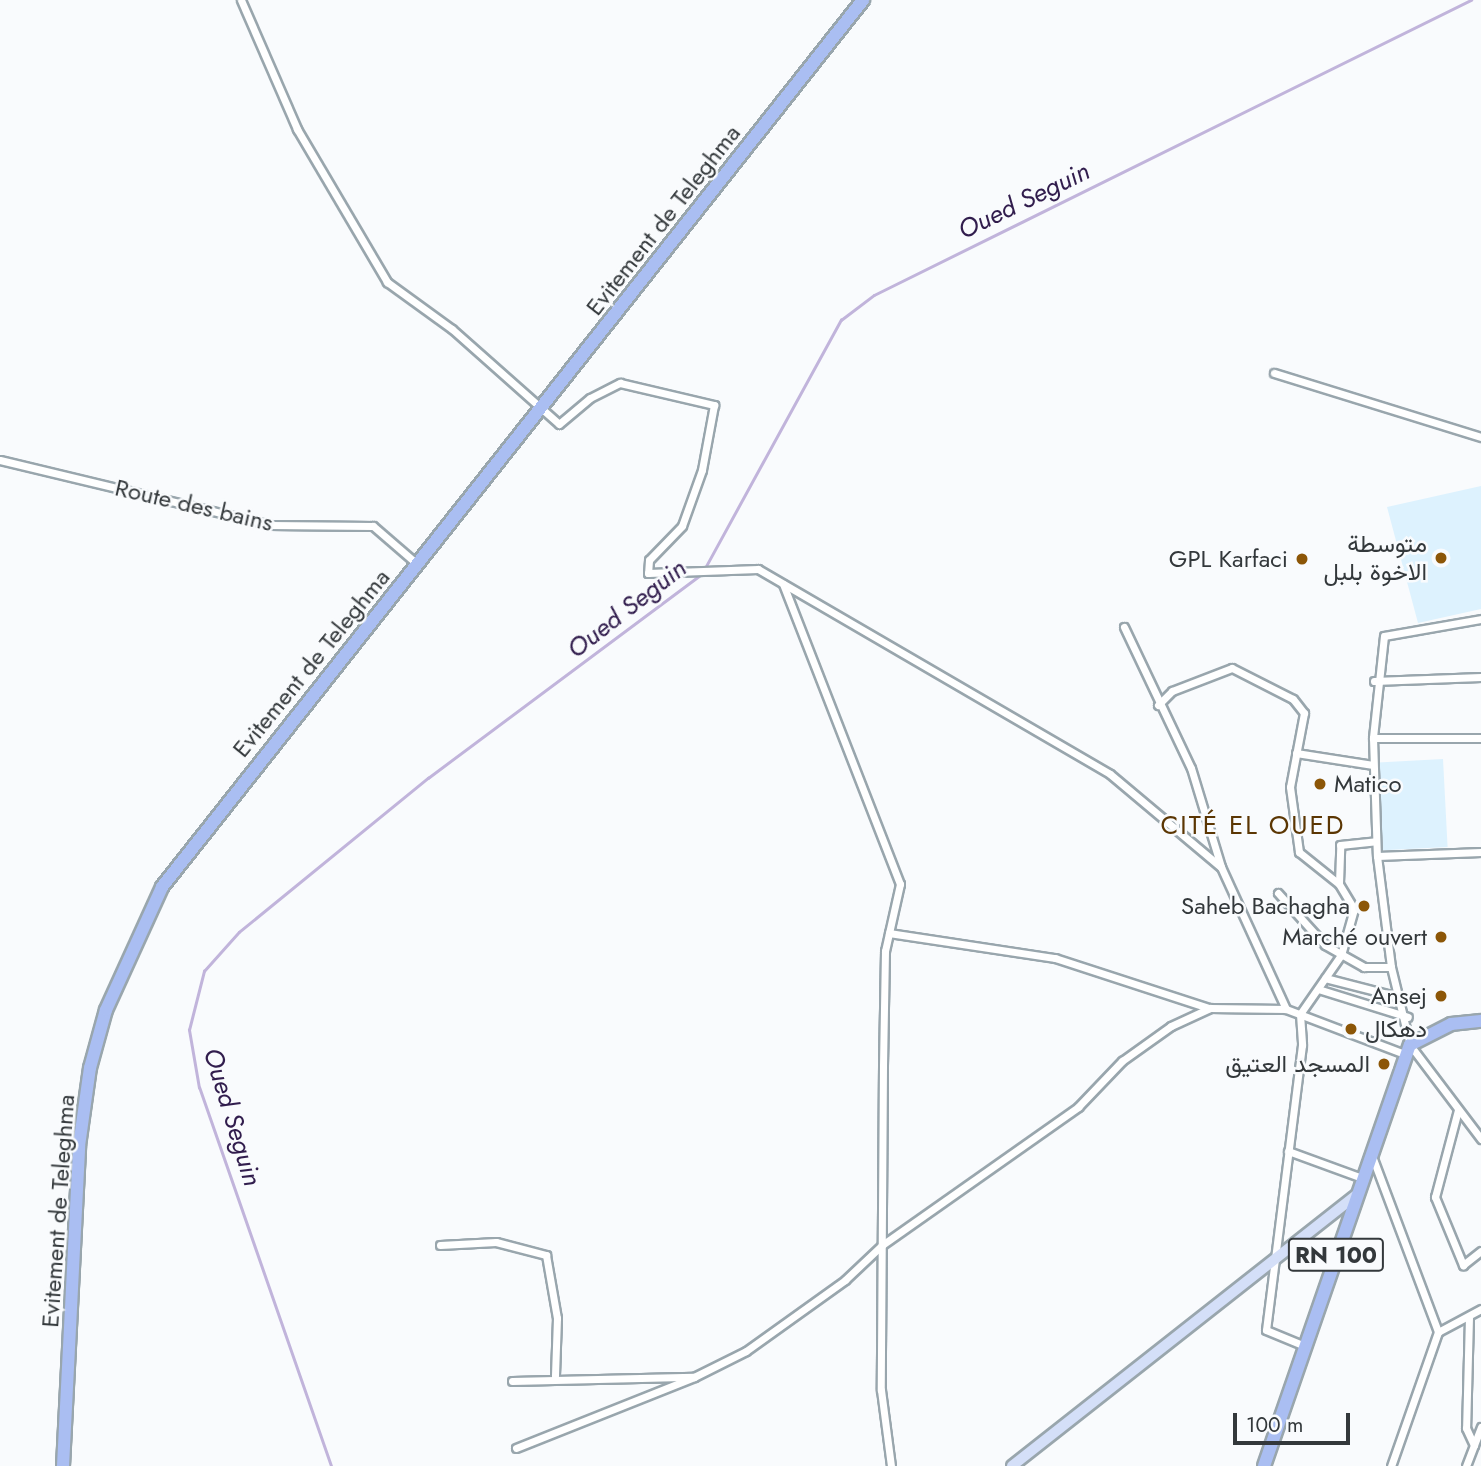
<!DOCTYPE html>
<meta charset="utf-8">
<style>
body{margin:0}
#map{position:relative;width:1481px;height:1466px;overflow:hidden;background:#f9fbfd;font-family:Jost,Vazirmatn,sans-serif}
div>[style]{position:absolute}
.built>*{inset:0;background:#ddf2fe;transform-origin:0 0}
.stream>*{height:2.5px;margin:-1.25px;padding:0 1.25px;transform-origin:1.25px;border-radius:1.25px;background:#c1b4db}
.roads{filter:drop-shadow(2px 0 #99a6ad) drop-shadow(-2px 0 #99a6ad) drop-shadow(0 2px #99a6ad) drop-shadow(0 -2px #99a6ad)}
.street>*{height:7px;margin:-3.5px;padding:0 3.5px;transform-origin:3.5px;border-radius:3.5px;background:#fff}
.secondary>*{height:10px;margin:-5px;padding:0 5px;transform-origin:5px;border-radius:5px;background:#d4dff8}
.primary>*{height:12px;margin:-6px;padding:0 6px;transform-origin:6px;border-radius:6px;background:#aabef2}
.dots>*{width:19px;height:19px;translate:-50% -50%;box-sizing:border-box;border:4px solid #f9fbfd;border-radius:50%}
span{translate:-50% -50%;white-space:nowrap;text-align:center;line-height:1.15;-webkit-text-stroke:5px #f9fbfd;paint-order:stroke}
.shield-label span{padding:2px 5px;background:#f9fbfd;border:2px solid;border-radius:5px;-webkit-text-stroke-width:0}
.shield-label{font-size:23px;color:#33383b;font-weight:700}
.street-label{font-size:24px;color:#33383b}
.poi-label{font-size:24px;color:#33383b}
.right{translate:-100% -50%;text-align:right}
.left{translate:0 -50%;text-align:left}
.water-label{font-size:26px;color:#311d4d;font-style:italic}
.neighbourhood-label{font-size:26px;color:#5b3603;letter-spacing:2px}
.scale{position:absolute;left:1233px;top:1413px;width:117px;height:32px;box-sizing:border-box;border:4px solid #33383b;border-top:0;padding-left:9px;font-size:21px;line-height:24px;white-space:nowrap;color:#33383b;-webkit-text-stroke:5px #f9fbfd;paint-order:stroke}
</style>
<div id="map">
<div class="built">
<i style="clip-path:polygon(1481px 486px,1481px 609px,1418px 623px,1387px 507px)"></i>
<i style="left:1443px;top:759px;width:88px;height:65px;rotate:87deg"></i>
</div>
<div class="stream">
<i style="left:705px;top:568px;width:283px;rotate:-61.3deg"></i>
<i style="left:841px;top:320px;width:41px;rotate:-37.1deg"></i>
<i style="left:874px;top:295px;width:666px;rotate:-26.3deg"></i>
<i style="left:331px;top:1466px;width:400px;rotate:-109.2deg"></i>
<i style="left:199px;top:1088px;width:59px;rotate:-99.8deg"></i>
<i style="left:189px;top:1030px;width:61px;rotate:-75.7deg"></i>
<i style="left:204px;top:971px;width:52px;rotate:-48.1deg"></i>
<i style="left:239px;top:932px;width:244px;rotate:-39.2deg"></i>
<i style="left:428px;top:778px;width:342px;rotate:-36.7deg"></i>
</div>
<div class="roads">
<div class="street">
<i style="left:241px;top:0;width:141px;rotate:66.5deg"></i>
<i style="left:297px;top:129px;width:178px;rotate:59.5deg"></i>
<i style="left:387px;top:282px;width:80px;rotate:35.9deg"></i>
<i style="left:452px;top:329px;width:143px;rotate:41.6deg"></i>
<i style="left:559px;top:424px;width:40px;rotate:-40deg"></i>
<i style="left:590px;top:398px;width:34px;rotate:-27deg"></i>
<i style="left:620px;top:383px;width:97px;rotate:13.2deg"></i>
<i style="left:714px;top:405px;width:66px;rotate:100.5deg"></i>
<i style="left:702px;top:470px;width:59px;rotate:109.7deg"></i>
<i style="left:682px;top:526px;width:47px;rotate:134.1deg"></i>
<i style="left:649px;top:560px;width:13px;rotate:94deg"></i>
<i style="left:648px;top:573px;width:110px;rotate:-2.1deg"></i>
<i style="left:758px;top:569px;width:407px;rotate:30.2deg"></i>
<i style="left:1110px;top:774px;width:145px;rotate:40deg"></i>
<i style="left:1221px;top:867px;width:156px;rotate:65.4deg"></i>
<i style="left:1286px;top:1009px;width:129px;rotate:20.8deg"></i>
<i style="left:1274px;top:373px;width:217px;rotate:17.2deg"></i>
<i style="left:0;top:460px;width:278px;rotate:13.5deg"></i>
<i style="left:270px;top:525px;width:103px;rotate:0.6deg"></i>
<i style="left:373px;top:526px;width:58px;rotate:40.8deg"></i>
<i style="left:783px;top:584px;width:322px;rotate:68.7deg"></i>
<i style="left:900px;top:884px;width:69px;rotate:102.6deg"></i>
<i style="left:885px;top:951px;width:115px;rotate:91deg"></i>
<i style="left:883px;top:1066px;width:324px;rotate:90.4deg"></i>
<i style="left:881px;top:1390px;width:77px;rotate:82.5deg"></i>
<i style="left:1481px;top:619px;width:98px;rotate:170.1deg"></i>
<i style="left:1384px;top:636px;width:103px;rotate:96.2deg"></i>
<i style="left:1373px;top:738px;width:118px;rotate:88.1deg"></i>
<i style="left:1377px;top:856px;width:112px;rotate:82.8deg"></i>
<i style="left:1391px;top:967px;width:80px;rotate:76.3deg"></i>
<i style="left:1410px;top:1045px;width:118px;rotate:52.9deg"></i>
<i style="left:1124px;top:627px;width:156px;rotate:64.6deg"></i>
<i style="left:1191px;top:768px;width:103px;rotate:73.1deg"></i>
<i style="left:1374px;top:681px;width:107px;rotate:-2.1deg"></i>
<i style="left:1158px;top:705px;width:20px;rotate:-45deg"></i>
<i style="left:1172px;top:691px;width:64px;rotate:-21deg"></i>
<i style="left:1232px;top:668px;width:68px;rotate:26.9deg"></i>
<i style="left:1293px;top:699px;width:18px;rotate:52deg"></i>
<i style="left:1304px;top:713px;width:75px;rotate:100.7deg"></i>
<i style="left:1290px;top:787px;width:66px;rotate:82.1deg"></i>
<i style="left:1299px;top:852px;width:51px;rotate:38.7deg"></i>
<i style="left:1339px;top:884px;width:29px;rotate:59deg"></i>
<i style="left:1354px;top:909px;width:48px;rotate:105.8deg"></i>
<i style="left:1341px;top:955px;width:72px;rotate:124.8deg"></i>
<i style="left:1300px;top:1014px;width:31px;rotate:86deg"></i>
<i style="left:1302px;top:1045px;width:287px;rotate:97.2deg"></i>
<i style="left:1266px;top:1330px;width:44px;rotate:22.5deg"></i>
<i style="left:1373px;top:738px;width:108px"></i>
<i style="left:1296px;top:753px;width:78px;rotate:8.9deg"></i>
<i style="left:1377px;top:856px;width:104px;rotate:-2.2deg"></i>
<i style="left:1339px;top:883px;width:38px;rotate:-88deg"></i>
<i style="left:1340px;top:845px;width:36px;rotate:-6deg"></i>
<i style="left:1278px;top:893px;width:70px;rotate:47.9deg"></i>
<i style="left:1325px;top:945px;width:45px;rotate:29.4deg"></i>
<i style="left:1364px;top:967px;width:27px"></i>
<i style="left:889px;top:933px;width:168px;rotate:8.6deg"></i>
<i style="left:1055px;top:958px;width:162px;rotate:18deg"></i>
<i style="left:1325px;top:978px;width:76px;rotate:14.4deg"></i>
<i style="left:1318px;top:989px;width:94px;rotate:17.3deg"></i>
<i style="left:1458px;top:1110px;width:90px;rotate:104.8deg"></i>
<i style="left:1435px;top:1197px;width:74px;rotate:67.6deg"></i>
<i style="left:1463px;top:1265px;width:23px;rotate:-38deg"></i>
<i style="left:1288px;top:1151px;width:79px;rotate:20deg"></i>
<i style="left:1372px;top:1156px;width:188px;rotate:69.4deg"></i>
<i style="left:1438px;top:1332px;width:142px;rotate:109.3deg"></i>
<i style="left:440px;top:1245px;width:56px;rotate:-3.1deg"></i>
<i style="left:496px;top:1242px;width:52px;rotate:14.6deg"></i>
<i style="left:546px;top:1255px;width:64px;rotate:80.1deg"></i>
<i style="left:557px;top:1318px;width:58px;rotate:92deg"></i>
<i style="left:1469px;top:1317px;width:111px;rotate:91.5deg"></i>
<i style="left:1466px;top:1428px;width:19px;rotate:65deg"></i>
<i style="left:1438px;top:1332px;width:49px;rotate:-28.1deg"></i>
<i style="left:512px;top:1381px;width:182px;rotate:-1.3deg"></i>
<i style="left:694px;top:1377px;width:58px;rotate:-26.6deg"></i>
<i style="left:746px;top:1351px;width:122px;rotate:-35.6deg"></i>
<i style="left:845px;top:1280px;width:51px;rotate:-43.4deg"></i>
<i style="left:882px;top:1245px;width:240px;rotate:-35.1deg"></i>
<i style="left:1078px;top:1107px;width:64px;rotate:-46.3deg"></i>
<i style="left:1122px;top:1061px;width:60px;rotate:-35.5deg"></i>
<i style="left:1171px;top:1026px;width:43px;rotate:-24.8deg"></i>
<i style="left:1210px;top:1008px;width:76px;rotate:0.8deg"></i>
<i style="left:516px;top:1448px;width:192px;rotate:-21.7deg"></i>
<i style="left:1466px;top:1466px;width:42px;rotate:-69deg"></i>
</div>
<div class="secondary">
<i style="left:1012px;top:1466px;width:437px;rotate:-38.2deg"></i>
</div>
<div class="primary">
<i style="left:63px;top:1466px;width:320px;rotate:-87.1deg"></i>
<i style="left:79px;top:1146px;width:79px;rotate:-82deg"></i>
<i style="left:90px;top:1068px;width:60px;rotate:-74.6deg"></i>
<i style="left:106px;top:1010px;width:135px;rotate:-65.5deg"></i>
<i style="left:162px;top:887px;width:1131px;rotate:-51.68deg"></i>
<i style="left:1264px;top:1466px;width:446px;rotate:-70.9deg"></i>
<i style="left:1410px;top:1045px;width:46px;rotate:-27.1deg"></i>
<i style="left:1451px;top:1024px;width:30px;rotate:-6deg"></i>
</div>
</div>
<div class="dots">
<i style="left:1441px;top:558px;background:#8c5607"></i>
<i style="left:1302px;top:559px;background:#8c5607"></i>
<i style="left:1320px;top:784px;background:#8c5607"></i>
<i style="left:1364px;top:906px;background:#8c5607"></i>
<i style="left:1441px;top:937px;background:#8c5607"></i>
<i style="left:1441px;top:996px;background:#8c5607"></i>
<i style="left:1351px;top:1029px;background:#8c5607"></i>
<i style="left:1384px;top:1064px;background:#8c5607"></i>
</div>
<div class="shield-label">
<span style="left:1336px;top:1255px">RN 100</span>
</div>
<div class="street-label">
<span style="left:663px;top:220px;rotate:-52deg">Evitement de Teleghma</span>
<span style="left:194px;top:505px;rotate:13deg">Route des bains</span>
<span style="left:311px;top:663px;rotate:-51deg">Evitement de Teleghma</span>
<span style="left:58px;top:1211px;rotate:-86deg">Evitement de Teleghma</span>
</div>
<div class="poi-label">
<span class="right" style="left:1427px;top:558px">متوسطة<br>الاخوة بلبل</span>
<span class="right" style="left:1288px;top:559px">GPL Karfaci</span>
<span class="left" style="left:1334px;top:784px">Matico</span>
<span class="right" style="left:1350px;top:906px">Saheb Bachagha</span>
<span class="right" style="left:1427px;top:937px">Marché ouvert</span>
<span class="right" style="left:1427px;top:996px">Ansej</span>
<span class="left" style="left:1365px;top:1029px">دهكال</span>
<span class="right" style="left:1370px;top:1064px">المسجد العتيق</span>
</div>
<div class="water-label">
<span style="left:1024px;top:201px;rotate:-26deg">Oued Seguin</span>
<span style="left:627px;top:609px;rotate:-38deg">Oued Seguin</span>
<span style="left:232px;top:1117px;rotate:73deg">Oued Seguin</span>
</div>
<div class="neighbourhood-label">
<span style="left:1253px;top:826px">CITÉ EL OUED</span>
</div>
<div class="scale">100 m</div>
</div>
